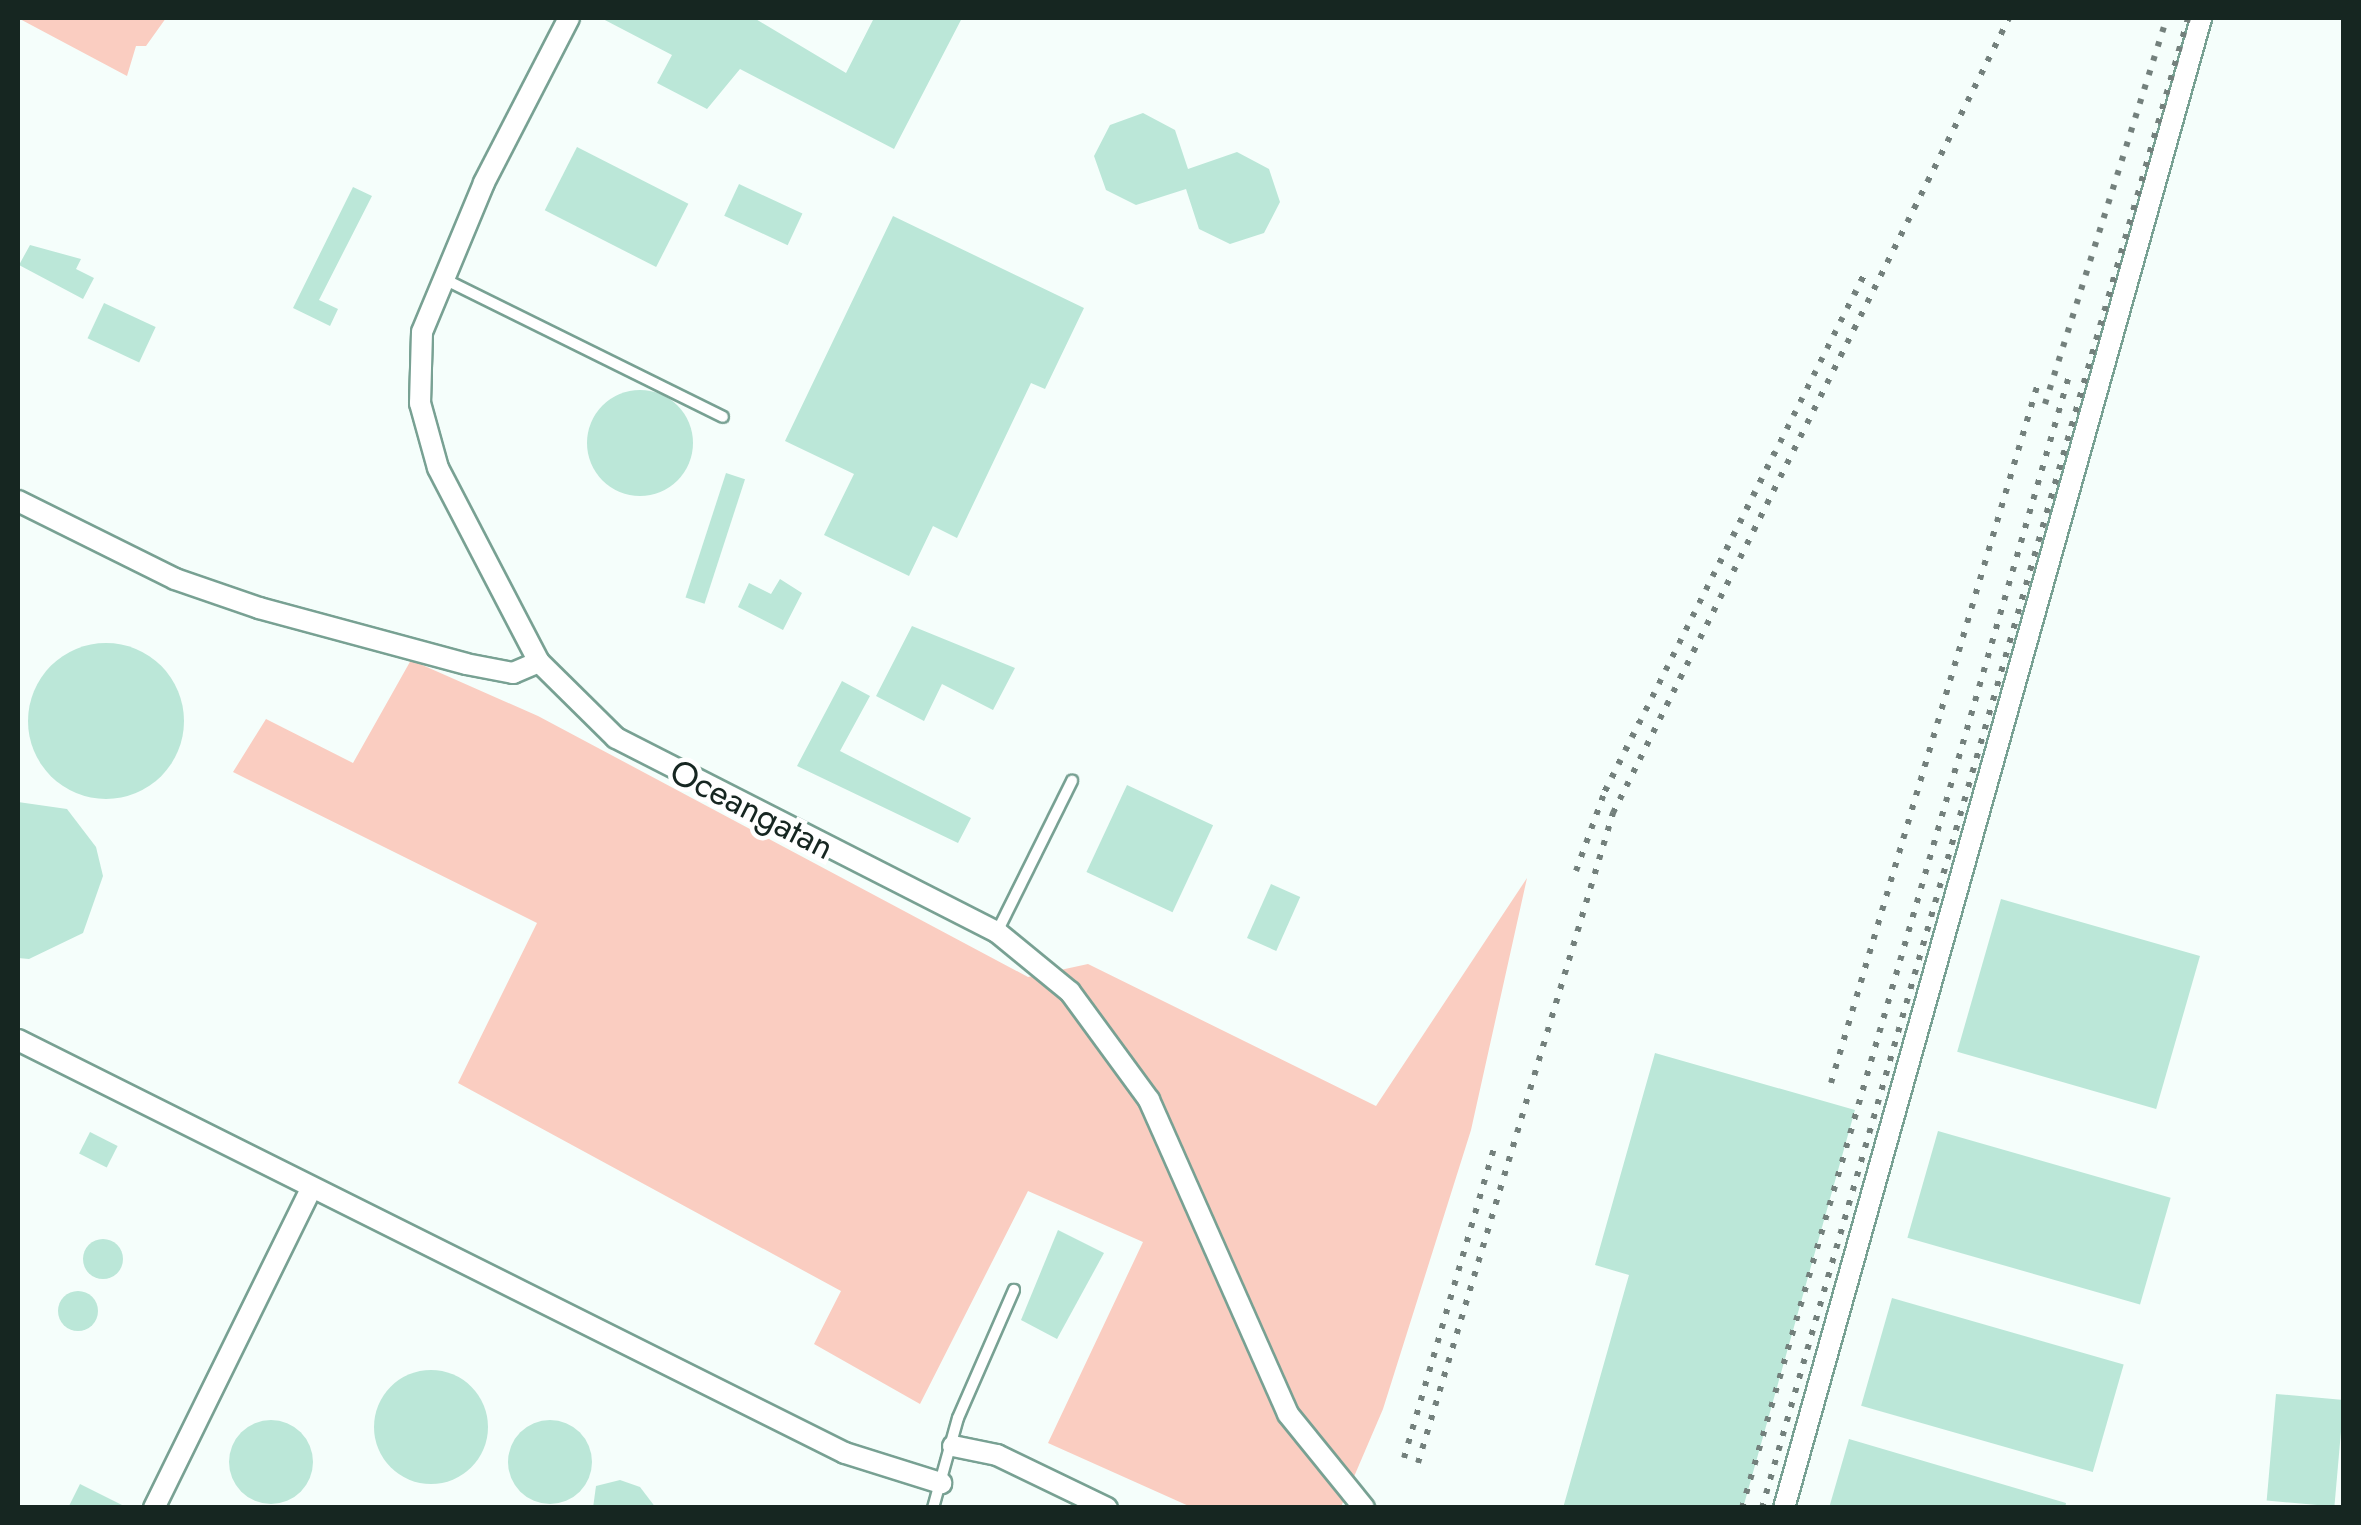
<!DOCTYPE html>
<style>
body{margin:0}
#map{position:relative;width:2361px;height:1525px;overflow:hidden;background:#f5fefb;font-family:Jost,sans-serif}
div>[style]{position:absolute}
.green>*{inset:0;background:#facdc1}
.building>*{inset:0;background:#bbe7d8;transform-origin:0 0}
.round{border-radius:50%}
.roads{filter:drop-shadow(2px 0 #78a193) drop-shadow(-2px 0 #78a193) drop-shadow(0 2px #78a193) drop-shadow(0 -2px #78a193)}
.lane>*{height:10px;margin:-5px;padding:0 5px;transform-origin:5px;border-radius:5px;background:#fff}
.street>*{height:20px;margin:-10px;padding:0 10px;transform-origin:10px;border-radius:10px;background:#fff}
.rail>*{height:6px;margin-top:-3px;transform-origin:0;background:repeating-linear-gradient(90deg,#73807c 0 5px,transparent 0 15px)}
span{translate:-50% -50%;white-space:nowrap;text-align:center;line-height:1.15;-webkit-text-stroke:9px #fff;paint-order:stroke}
.street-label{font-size:35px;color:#162621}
.frame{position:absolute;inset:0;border:20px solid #162621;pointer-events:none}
</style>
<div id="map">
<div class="green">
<i style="clip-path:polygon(18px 18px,166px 18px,146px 46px,136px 46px,127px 76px)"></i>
<i style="clip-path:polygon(411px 660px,538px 716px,1028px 977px,1088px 964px,1376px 1106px,1527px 878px,1471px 1130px,1383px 1409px,1341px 1507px,1191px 1507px,1048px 1443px,1143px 1242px,1028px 1191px,920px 1404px,814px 1344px,841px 1291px,458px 1083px,537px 923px,233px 772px,266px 719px,353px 763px)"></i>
</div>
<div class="building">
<i style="clip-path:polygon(601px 18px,754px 18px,846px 73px,874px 18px,962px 18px,894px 149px,740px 69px,707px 109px,657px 83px,672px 55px)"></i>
<i style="clip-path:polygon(1143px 113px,1175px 130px,1188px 169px,1237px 152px,1269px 169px,1280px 202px,1264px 233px,1230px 244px,1199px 229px,1186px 189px,1136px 205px,1106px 190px,1094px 156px,1110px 125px)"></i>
<i style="left:577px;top:147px;width:125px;height:71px;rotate:27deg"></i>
<i style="left:739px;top:184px;width:70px;height:35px;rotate:25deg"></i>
<i style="clip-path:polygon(353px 187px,372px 196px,319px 300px,338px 309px,330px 326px,293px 308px)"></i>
<i style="clip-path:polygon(893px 216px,1084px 308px,1045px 389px,1031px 383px,957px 538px,933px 526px,909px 576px,824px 535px,854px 474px,785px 441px)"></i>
<i style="clip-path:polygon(30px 245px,81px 259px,76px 269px,94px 278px,83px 299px,19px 265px)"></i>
<i style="left:104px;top:303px;width:57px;height:39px;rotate:25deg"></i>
<i class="round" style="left:587px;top:390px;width:106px;height:106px"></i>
<i style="left:726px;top:473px;width:20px;height:131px;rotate:18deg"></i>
<i style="clip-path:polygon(780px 579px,802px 593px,783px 630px,738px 607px,749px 583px,771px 594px)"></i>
<i style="clip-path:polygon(912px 626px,1015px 668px,993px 710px,942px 684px,924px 721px,876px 696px)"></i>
<i class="round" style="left:28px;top:643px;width:156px;height:156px"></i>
<i style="clip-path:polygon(842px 681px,870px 696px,840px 751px,971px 818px,958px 843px,797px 766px)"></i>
<i style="left:1127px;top:785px;width:95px;height:96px;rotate:25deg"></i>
<i style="clip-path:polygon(18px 802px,67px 809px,96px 847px,103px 876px,83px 933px,29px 959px,18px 958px)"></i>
<i style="left:1271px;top:884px;width:32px;height:59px;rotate:24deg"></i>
<i style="left:2001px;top:899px;width:207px;height:159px;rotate:16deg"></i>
<i style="clip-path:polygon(1655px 1053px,1855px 1110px,1743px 1508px,1563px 1508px,1629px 1275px,1595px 1265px)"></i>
<i style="left:1938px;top:1131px;width:242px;height:111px;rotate:16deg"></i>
<i style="left:90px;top:1132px;width:31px;height:24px;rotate:27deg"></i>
<i style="clip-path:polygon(1058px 1230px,1104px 1253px,1057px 1339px,1021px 1320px)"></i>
<i class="round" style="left:83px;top:1239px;width:40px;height:40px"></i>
<i class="round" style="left:58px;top:1291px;width:40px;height:40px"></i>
<i style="left:1892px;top:1298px;width:241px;height:112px;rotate:16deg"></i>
<i class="round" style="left:374px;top:1370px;width:114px;height:114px"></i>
<i style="left:2276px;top:1394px;width:68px;height:107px;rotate:5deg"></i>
<i class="round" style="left:508px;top:1420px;width:84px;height:84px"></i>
<i class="round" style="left:229px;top:1420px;width:84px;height:84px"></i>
<i style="clip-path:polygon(1849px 1439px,2066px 1503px,2065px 1508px,1829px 1508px)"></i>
<i style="clip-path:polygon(620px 1480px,640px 1487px,656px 1508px,593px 1508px,596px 1486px)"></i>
<i style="clip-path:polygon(80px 1484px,128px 1508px,68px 1508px)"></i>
</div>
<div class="roads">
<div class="lane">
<i style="left:444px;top:279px;width:311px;rotate:26.3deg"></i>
<i style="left:997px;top:932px;width:169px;rotate:-63.6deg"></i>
<i style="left:933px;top:1508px;width:93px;rotate:-74.5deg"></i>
<i style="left:958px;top:1418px;width:140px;rotate:-66.4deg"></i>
</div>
<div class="street">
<i style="left:569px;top:18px;width:186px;rotate:117.3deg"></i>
<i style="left:484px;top:183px;width:161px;rotate:112.6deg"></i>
<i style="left:422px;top:332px;width:71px;rotate:91.6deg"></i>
<i style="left:420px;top:403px;width:67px;rotate:74.5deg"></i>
<i style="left:438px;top:468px;width:219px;rotate:62.5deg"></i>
<i style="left:539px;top:662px;width:108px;rotate:44.6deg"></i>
<i style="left:616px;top:738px;width:428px;rotate:27deg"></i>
<i style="left:997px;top:932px;width:94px;rotate:39.4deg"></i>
<i style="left:1070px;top:992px;width:134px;rotate:53.8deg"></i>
<i style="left:1149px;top:1100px;width:343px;rotate:66.1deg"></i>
<i style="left:1288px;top:1414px;width:121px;rotate:51deg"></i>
<i style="left:18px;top:501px;width:175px;rotate:26.4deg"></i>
<i style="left:175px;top:579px;width:89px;rotate:19deg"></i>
<i style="left:259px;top:608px;width:214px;rotate:15.1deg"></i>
<i style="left:466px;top:664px;width:48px;rotate:10.8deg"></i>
<i style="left:513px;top:673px;width:28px;rotate:-23deg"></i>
<i style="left:18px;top:1040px;width:924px;rotate:26.54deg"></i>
<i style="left:845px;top:1453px;width:101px;rotate:17.4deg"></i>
<i style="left:953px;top:1446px;width:45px;rotate:11.6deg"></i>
<i style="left:997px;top:1455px;width:122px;rotate:25.7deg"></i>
<i style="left:154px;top:1508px;width:356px;rotate:-63.8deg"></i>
<i style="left:1784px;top:1508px;width:1547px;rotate:-74.36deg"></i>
</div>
</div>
<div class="rail">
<i style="left:2045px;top:404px;width:405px;rotate:-72.5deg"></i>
<i style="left:1576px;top:871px;width:85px;rotate:-70.1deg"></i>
<i style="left:1605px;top:791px;width:575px;rotate:-63.35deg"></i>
<i style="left:1831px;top:1083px;width:733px;rotate:-73.52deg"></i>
<i style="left:1404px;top:1458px;width:322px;rotate:-73.8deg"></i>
<i style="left:1418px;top:1463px;width:679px;rotate:-73.3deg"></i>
<i style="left:1613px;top:813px;width:888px;rotate:-63.52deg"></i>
<i style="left:1742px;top:1508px;width:1178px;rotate:-73.89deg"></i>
<i style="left:1762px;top:1508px;width:1550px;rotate:-74.04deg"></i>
</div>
<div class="street-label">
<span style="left:752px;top:809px;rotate:27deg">Oceangatan</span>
</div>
<div class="frame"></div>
</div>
